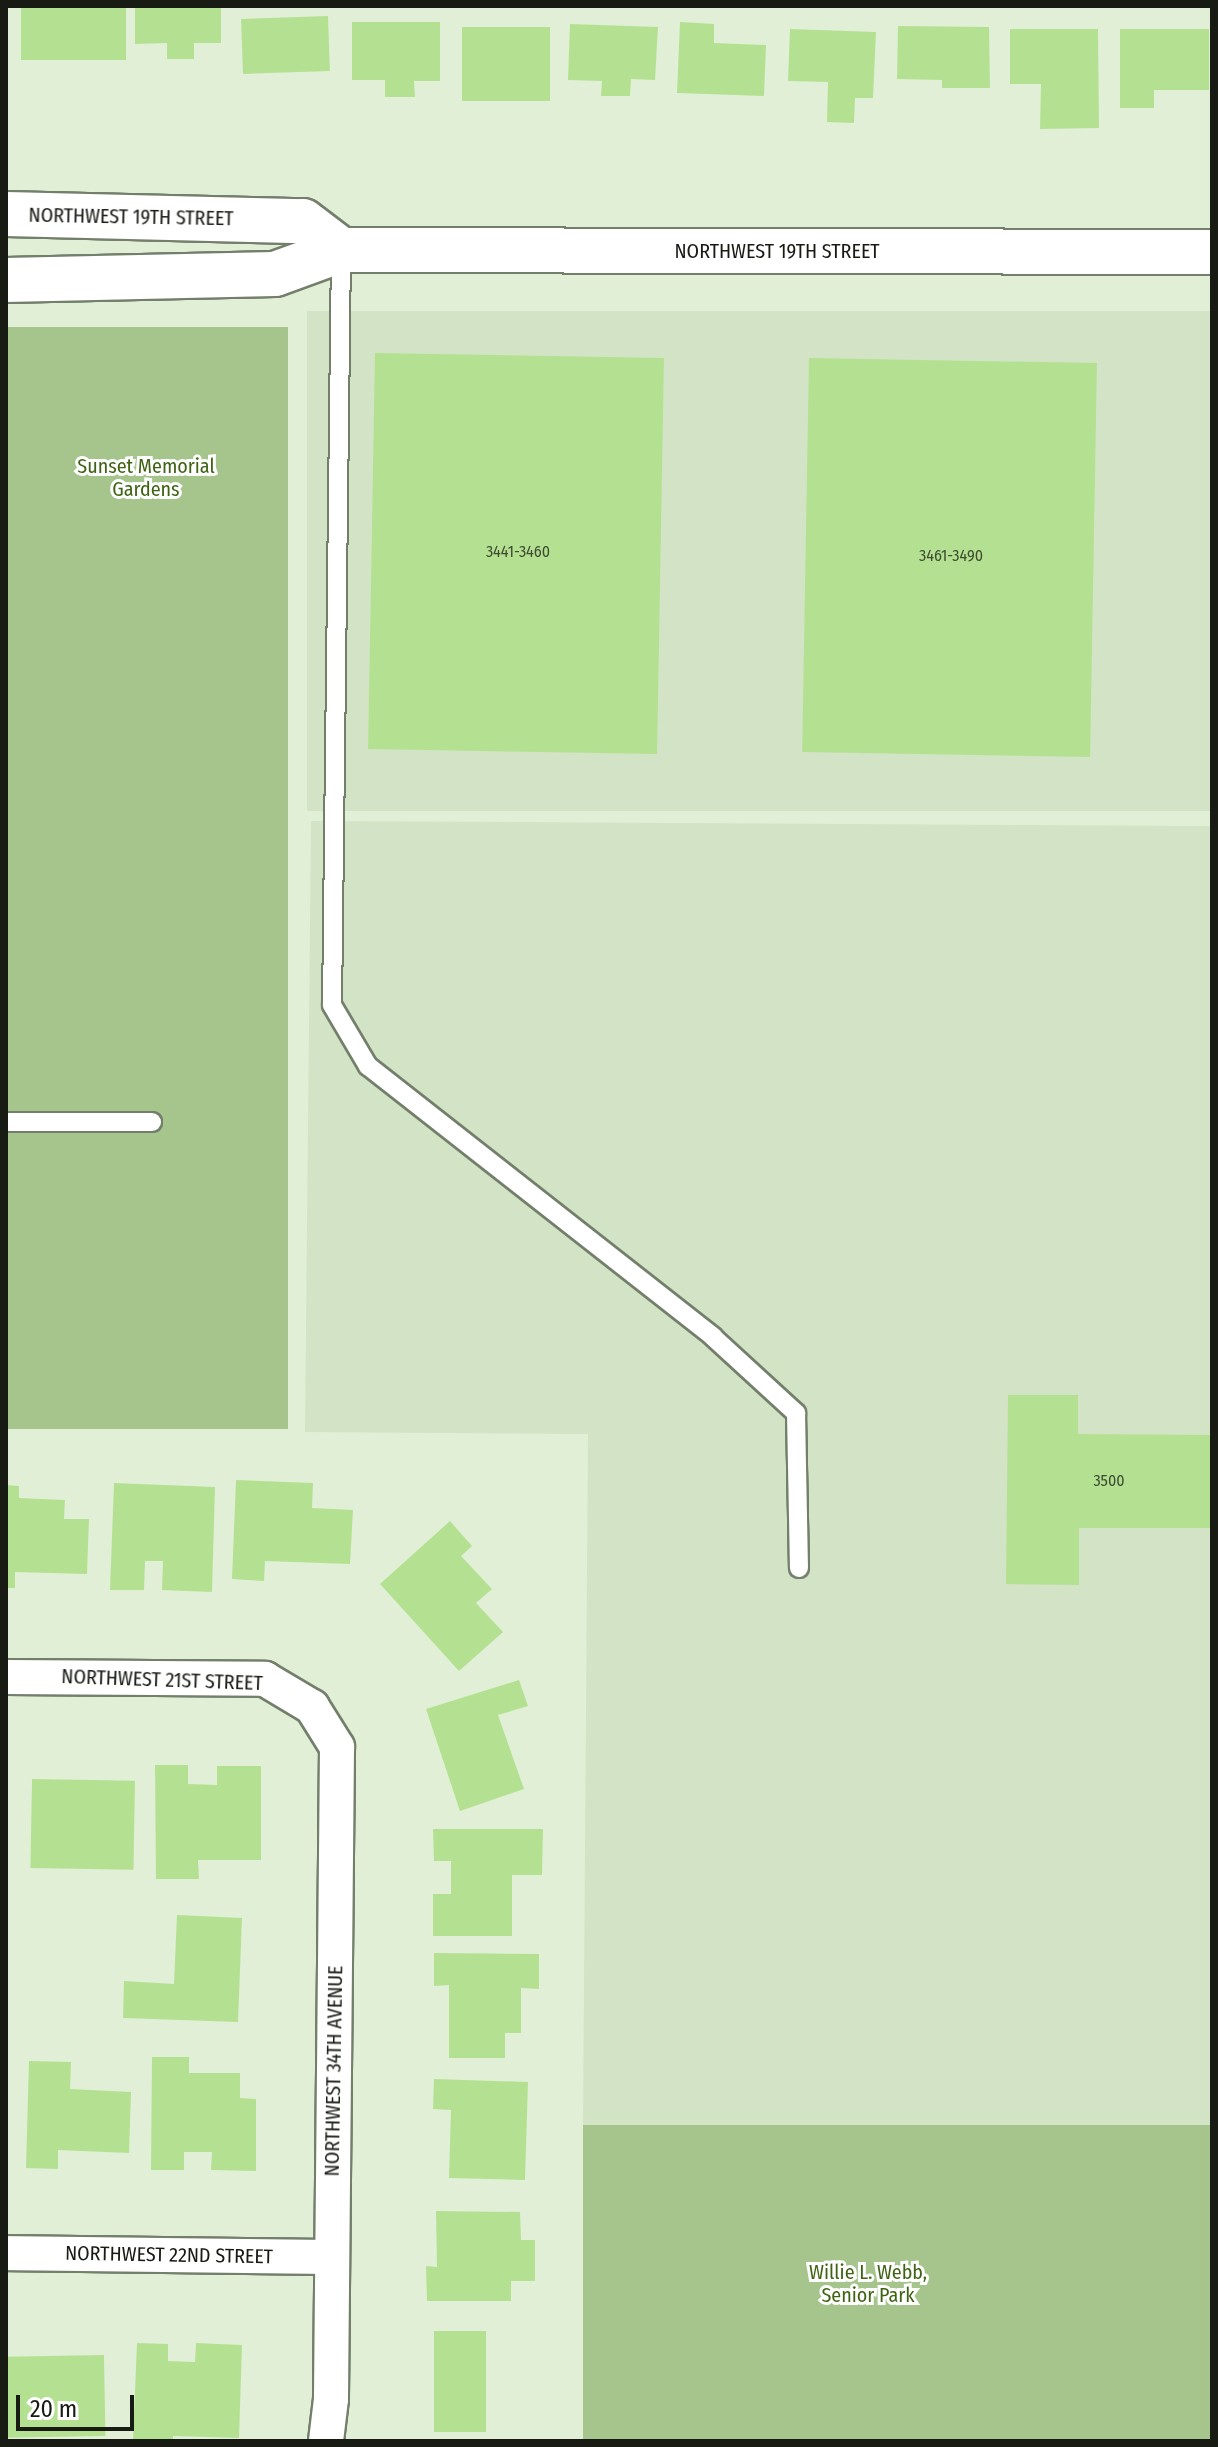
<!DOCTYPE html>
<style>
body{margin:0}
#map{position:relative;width:1218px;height:2447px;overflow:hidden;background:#e1efd7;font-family:"Fira Sans Condensed",sans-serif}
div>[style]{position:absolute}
.built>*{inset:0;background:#d2e4c5;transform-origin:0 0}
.green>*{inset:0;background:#a5c58c;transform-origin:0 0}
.building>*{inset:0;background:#b4e191;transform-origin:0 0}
.roads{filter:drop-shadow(2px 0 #737f6b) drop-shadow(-2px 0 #737f6b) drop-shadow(0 2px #737f6b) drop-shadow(0 -2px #737f6b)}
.service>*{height:18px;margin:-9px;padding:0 9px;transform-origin:9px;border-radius:9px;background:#fff}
.minor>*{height:34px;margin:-17px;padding:0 17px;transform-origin:17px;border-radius:17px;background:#fff}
.tertiary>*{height:44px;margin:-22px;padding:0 22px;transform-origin:22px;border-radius:22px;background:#fff}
span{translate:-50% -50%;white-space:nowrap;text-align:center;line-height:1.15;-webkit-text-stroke:6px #fff;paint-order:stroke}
.number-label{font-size:16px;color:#3e4c32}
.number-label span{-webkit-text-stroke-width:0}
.street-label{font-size:20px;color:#171b13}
.park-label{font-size:20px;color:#3e6413}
.frame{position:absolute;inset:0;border:8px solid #171b13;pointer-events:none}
.scale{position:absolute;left:16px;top:2395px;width:118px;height:36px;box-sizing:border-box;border:4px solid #171b13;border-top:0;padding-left:10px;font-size:24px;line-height:28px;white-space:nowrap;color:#171b13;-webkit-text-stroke:6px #fff;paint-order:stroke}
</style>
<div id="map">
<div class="built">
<i style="left:307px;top:311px;width:905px;height:500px"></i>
<i style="clip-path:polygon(311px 821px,1212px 826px,1212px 2129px,583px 2125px,588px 1434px,305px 1432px)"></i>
</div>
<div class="green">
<i style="left:6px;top:327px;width:282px;height:1102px"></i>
<i style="left:583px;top:2125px;width:629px;height:316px"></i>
</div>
<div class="building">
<i style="left:21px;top:6px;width:105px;height:54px"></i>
<i style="clip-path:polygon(135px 6px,221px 6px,221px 43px,194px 43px,194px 59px,167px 59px,167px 43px,135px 44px)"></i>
<i style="left:328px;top:16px;width:55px;height:87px;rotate:88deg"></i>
<i style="clip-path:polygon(352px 22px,440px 22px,440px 81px,414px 81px,415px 97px,385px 97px,385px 80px,352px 80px)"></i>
<i style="clip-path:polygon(680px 22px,714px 24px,714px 43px,766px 45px,764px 96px,677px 93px)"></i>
<i style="clip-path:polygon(570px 24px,658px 27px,655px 80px,631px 79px,630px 96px,601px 96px,602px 81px,568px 80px)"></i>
<i style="clip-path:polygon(898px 26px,989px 27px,990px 88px,942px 88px,942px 80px,897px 79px)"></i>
<i style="left:462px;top:27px;width:88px;height:74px"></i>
<i style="clip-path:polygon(790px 29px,876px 32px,873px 98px,855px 98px,854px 123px,827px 122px,828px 82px,788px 81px)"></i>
<i style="clip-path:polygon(1010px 29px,1098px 29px,1099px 128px,1040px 129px,1041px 84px,1010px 84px)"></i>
<i style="clip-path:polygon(1120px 29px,1209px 29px,1209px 90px,1154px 90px,1154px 108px,1120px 108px)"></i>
<i style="left:375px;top:353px;width:289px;height:396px;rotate:1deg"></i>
<i style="left:809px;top:358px;width:288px;height:394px;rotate:1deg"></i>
<i style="clip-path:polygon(1008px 1395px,1078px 1395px,1078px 1434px,1212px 1435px,1212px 1528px,1079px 1528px,1079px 1585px,1006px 1584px)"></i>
<i style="clip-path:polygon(236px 1480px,313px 1483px,312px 1508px,353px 1510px,350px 1564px,265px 1561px,264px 1581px,232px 1579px)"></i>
<i style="clip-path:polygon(114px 1483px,215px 1487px,212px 1592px,162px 1590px,163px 1561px,145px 1561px,144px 1590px,110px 1590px)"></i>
<i style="clip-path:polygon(6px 1485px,19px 1486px,19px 1498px,65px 1500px,64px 1519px,89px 1519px,87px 1574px,15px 1572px,15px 1588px,6px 1588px)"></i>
<i style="clip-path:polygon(450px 1521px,472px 1546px,461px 1556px,492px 1589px,476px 1603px,503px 1632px,459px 1671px,380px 1584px)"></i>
<i style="clip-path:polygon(519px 1680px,528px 1706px,498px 1715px,524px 1789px,460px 1811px,426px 1709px)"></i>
<i style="clip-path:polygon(155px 1765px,188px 1765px,188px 1784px,217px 1785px,217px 1766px,261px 1766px,261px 1860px,198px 1860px,199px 1879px,156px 1879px)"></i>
<i style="left:32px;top:1779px;width:103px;height:89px;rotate:1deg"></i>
<i style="clip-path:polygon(433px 1829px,543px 1829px,542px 1875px,512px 1875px,512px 1936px,433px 1936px,433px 1894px,451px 1894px,451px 1861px,434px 1861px)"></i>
<i style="clip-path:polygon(177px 1915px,242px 1918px,238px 2022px,123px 2018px,124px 1981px,174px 1984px)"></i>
<i style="clip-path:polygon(434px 1953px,539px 1954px,539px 1989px,521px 1988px,521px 2033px,505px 2033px,505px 2058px,449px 2058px,449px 1985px,434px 1986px)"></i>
<i style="clip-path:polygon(152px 2057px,189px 2057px,189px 2073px,240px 2073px,240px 2098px,256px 2099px,256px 2171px,211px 2170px,212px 2152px,184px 2152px,184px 2170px,151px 2170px)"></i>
<i style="clip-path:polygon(29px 2061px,71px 2062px,70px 2089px,131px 2092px,129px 2153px,58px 2150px,58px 2169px,26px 2168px)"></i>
<i style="clip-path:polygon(434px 2079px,528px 2082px,525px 2180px,449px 2178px,451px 2110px,433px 2109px)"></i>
<i style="clip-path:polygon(436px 2211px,520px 2212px,521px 2240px,535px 2240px,535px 2281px,511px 2281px,511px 2301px,427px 2301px,426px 2266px,437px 2267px)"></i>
<i style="left:434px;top:2331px;width:52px;height:101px"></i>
<i style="clip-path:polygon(137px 2343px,168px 2344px,168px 2361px,195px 2362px,196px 2343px,242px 2345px,239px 2438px,173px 2436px,173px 2441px,133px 2441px)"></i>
<i style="left:104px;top:2355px;width:81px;height:98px;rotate:89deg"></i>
</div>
<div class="roads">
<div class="service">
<i style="left:341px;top:250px;width:755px;rotate:90.68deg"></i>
<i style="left:332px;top:1005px;width:71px;rotate:59.5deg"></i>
<i style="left:368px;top:1066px;width:439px;rotate:38.1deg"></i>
<i style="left:713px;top:1337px;width:113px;rotate:42.5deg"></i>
<i style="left:796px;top:1413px;width:155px;rotate:88.9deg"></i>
<i style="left:6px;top:1122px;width:146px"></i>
</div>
<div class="minor">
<i style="left:6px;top:1677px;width:259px;rotate:0.4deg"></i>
<i style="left:265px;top:1679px;width:55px;rotate:30.8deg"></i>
<i style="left:312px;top:1707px;width:47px;rotate:58deg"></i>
<i style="left:337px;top:1747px;width:652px;rotate:90.53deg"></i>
<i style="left:331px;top:2399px;width:42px;rotate:96.8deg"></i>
<i style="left:6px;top:2253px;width:326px;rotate:0.7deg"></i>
</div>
<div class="tertiary">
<i style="left:6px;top:214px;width:297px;rotate:1.4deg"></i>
<i style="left:303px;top:221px;width:48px;rotate:37.3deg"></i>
<i style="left:6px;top:280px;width:269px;rotate:-1.3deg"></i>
<i style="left:275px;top:274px;width:70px;rotate:-20deg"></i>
<i style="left:341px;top:250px;width:871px;rotate:0.13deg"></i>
</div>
</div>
<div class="number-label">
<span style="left:518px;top:552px">3441-3460</span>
<span style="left:951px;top:556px">3461-3490</span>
<span style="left:1109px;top:1481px">3500</span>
</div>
<div class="street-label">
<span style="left:131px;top:217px;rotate:1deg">NORTHWEST 19TH STREET</span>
<span style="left:777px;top:251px">NORTHWEST 19TH STREET</span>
<span style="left:162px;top:1680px;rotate:2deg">NORTHWEST 21ST STREET</span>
<span style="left:334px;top:2071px;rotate:-89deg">NORTHWEST 34TH AVENUE</span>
<span style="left:169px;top:2255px;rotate:1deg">NORTHWEST 22ND STREET</span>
</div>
<div class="park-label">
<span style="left:146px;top:478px">Sunset Memorial<br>Gardens</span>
<span style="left:868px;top:2284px">Willie L. Webb,<br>Senior Park</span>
</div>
<div class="frame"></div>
<div class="scale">20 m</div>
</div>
